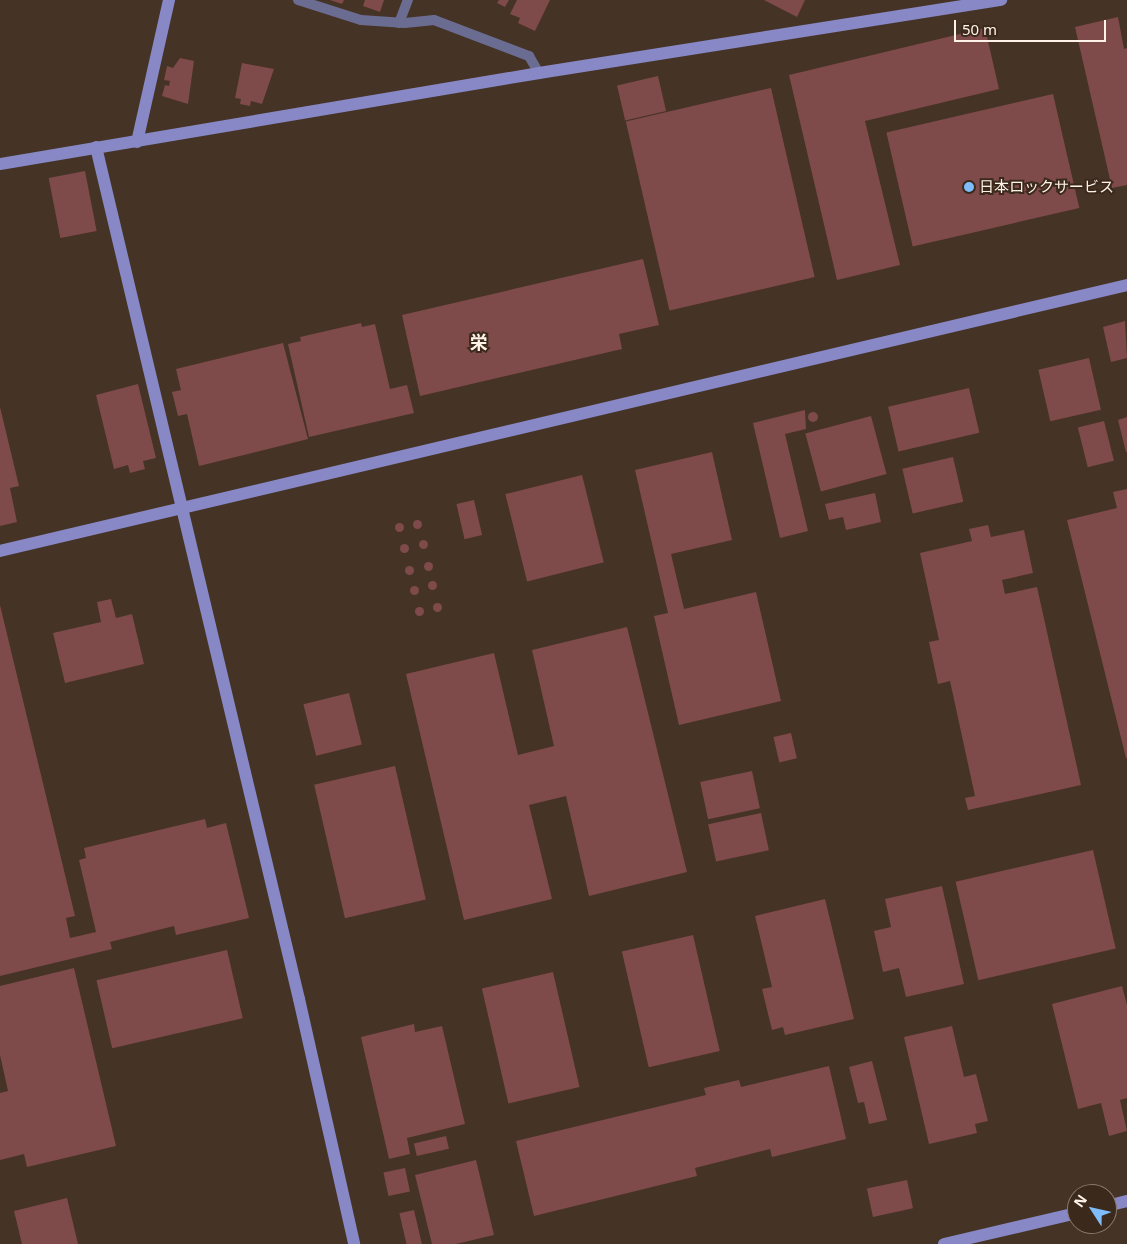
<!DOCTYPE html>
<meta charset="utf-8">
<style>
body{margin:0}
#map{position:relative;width:1127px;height:1244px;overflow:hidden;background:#453326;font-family:"Noto Sans","Noto Sans JP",sans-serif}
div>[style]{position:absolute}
.building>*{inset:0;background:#7f4a4a;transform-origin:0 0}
.round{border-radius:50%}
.lane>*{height:10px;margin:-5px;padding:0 5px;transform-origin:5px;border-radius:5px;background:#6b6c92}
.secondary>*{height:12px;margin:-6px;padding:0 6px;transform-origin:6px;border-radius:6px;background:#8788c5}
.dots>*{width:14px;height:14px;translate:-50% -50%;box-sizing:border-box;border:2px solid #3b291c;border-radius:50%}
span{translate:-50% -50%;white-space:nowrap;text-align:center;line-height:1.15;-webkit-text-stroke:4px #3b291c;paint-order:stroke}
.poi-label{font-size:15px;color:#fef2e9}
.left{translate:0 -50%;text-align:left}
.quarter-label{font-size:18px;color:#fef2e9;font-weight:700}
.north{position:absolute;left:1067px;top:1184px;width:50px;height:50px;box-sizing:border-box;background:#3b291c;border:1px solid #89796e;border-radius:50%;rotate:305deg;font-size:14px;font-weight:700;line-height:20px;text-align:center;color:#fef2e9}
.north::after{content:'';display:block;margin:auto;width:18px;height:22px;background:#7ebdf9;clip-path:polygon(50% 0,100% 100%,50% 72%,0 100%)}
.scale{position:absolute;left:954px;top:20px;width:152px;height:22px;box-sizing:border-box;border:2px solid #fef2e9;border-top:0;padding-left:6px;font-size:15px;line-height:18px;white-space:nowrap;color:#fef2e9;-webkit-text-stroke:4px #3b291c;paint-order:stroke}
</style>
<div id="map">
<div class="building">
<i style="clip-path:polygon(330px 0,344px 0,342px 4px)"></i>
<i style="clip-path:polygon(365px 0,384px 0,380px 12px,363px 6px)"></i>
<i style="clip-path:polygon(499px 0,509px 0,505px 7px,497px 3px)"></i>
<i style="clip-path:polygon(517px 0,550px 0,535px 31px,518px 23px,520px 18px,510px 14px)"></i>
<i style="clip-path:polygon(764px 0,805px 0,797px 17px)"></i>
<i style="clip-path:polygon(1118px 17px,1124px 49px,1127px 48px,1127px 185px,1112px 188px,1075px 27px)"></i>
<i style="clip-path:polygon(985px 28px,999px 89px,865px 121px,900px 265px,837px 280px,789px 75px)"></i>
<i style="clip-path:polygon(180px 58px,194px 61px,188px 104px,162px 96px,165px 85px,169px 86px,170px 81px,164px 80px,167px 66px,173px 68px)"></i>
<i style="clip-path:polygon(242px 63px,274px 69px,262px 104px,251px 101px,250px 106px,240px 104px,241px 99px,235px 98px)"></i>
<i style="left:658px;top:76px;width:36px;height:42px;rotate:77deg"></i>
<i style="left:771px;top:88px;width:194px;height:149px;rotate:77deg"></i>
<i style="left:1053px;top:94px;width:117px;height:171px;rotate:77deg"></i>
<i style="left:85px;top:171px;width:61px;height:37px;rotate:79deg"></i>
<i style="clip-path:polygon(643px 259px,659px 325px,619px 334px,622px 349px,420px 396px,402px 315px)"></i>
<i style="clip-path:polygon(1125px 321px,1127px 358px,1111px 362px,1103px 327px)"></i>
<i style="clip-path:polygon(361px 323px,362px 327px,375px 324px,390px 389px,407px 385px,414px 413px,309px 437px,288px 344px,301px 341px,300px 337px)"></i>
<i style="clip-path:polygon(283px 343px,308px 439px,199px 466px,187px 414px,178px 416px,172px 392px,181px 390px,176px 369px)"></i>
<i style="left:1089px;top:358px;width:53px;height:52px;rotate:77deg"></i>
<i style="clip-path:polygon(138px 384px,156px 458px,143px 461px,145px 469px,130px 473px,128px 465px,114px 469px,96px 395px)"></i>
<i style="left:969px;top:388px;width:46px;height:83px;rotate:77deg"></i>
<i style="clip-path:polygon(0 407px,19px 486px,10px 488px,17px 522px,0 526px)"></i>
<i style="clip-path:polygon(805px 410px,806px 429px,785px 434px,808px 531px,780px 538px,753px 423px)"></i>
<i class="round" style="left:808px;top:412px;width:10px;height:10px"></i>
<i style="left:871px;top:416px;width:60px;height:68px;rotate:75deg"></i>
<i style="clip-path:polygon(1127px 417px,1127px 452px,1126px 452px,1118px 420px)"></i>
<i style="left:1104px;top:421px;width:41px;height:27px;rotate:76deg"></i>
<i style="clip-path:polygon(712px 452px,732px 540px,671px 554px,684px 609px,756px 592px,781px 701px,679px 725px,654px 616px,668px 613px,635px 470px)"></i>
<i style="left:953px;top:457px;width:46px;height:52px;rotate:77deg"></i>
<i style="left:582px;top:475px;width:90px;height:79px;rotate:76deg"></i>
<i style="clip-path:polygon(1127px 489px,1127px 758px,1126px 758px,1067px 520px,1117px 508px,1113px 492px)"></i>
<i style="clip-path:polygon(875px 493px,881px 522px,846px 530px,843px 517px,829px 520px,825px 504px)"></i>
<i style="left:474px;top:500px;width:36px;height:18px;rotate:77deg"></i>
<i class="round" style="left:412.5px;top:519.5px;width:9px;height:9px"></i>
<i class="round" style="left:394.5px;top:522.5px;width:9px;height:9px"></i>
<i style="clip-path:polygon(988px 525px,991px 537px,1024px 530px,1033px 573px,1002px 580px,1005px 594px,1037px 587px,1081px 785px,968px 810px,965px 798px,975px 796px,950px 681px,938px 684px,929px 642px,939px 640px,920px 553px,972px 541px,969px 529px)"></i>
<i class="round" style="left:418.5px;top:539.5px;width:9px;height:9px"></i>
<i class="round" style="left:399.5px;top:543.5px;width:9px;height:9px"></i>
<i class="round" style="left:423.5px;top:561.5px;width:9px;height:9px"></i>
<i class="round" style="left:404.5px;top:565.5px;width:9px;height:9px"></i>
<i class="round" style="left:427.5px;top:580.5px;width:9px;height:9px"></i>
<i class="round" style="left:409.5px;top:585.5px;width:9px;height:9px"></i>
<i style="clip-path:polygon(111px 599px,116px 618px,132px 614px,144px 664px,65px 683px,53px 633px,101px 622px,97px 602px)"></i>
<i class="round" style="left:432.5px;top:602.5px;width:9px;height:9px"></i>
<i style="clip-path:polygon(0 605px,75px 916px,66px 918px,70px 938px,96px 932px,79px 860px,86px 858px,84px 848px,205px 819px,207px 828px,226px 823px,249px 918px,176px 935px,174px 926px,110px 942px,112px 949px,0 976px)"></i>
<i class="round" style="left:414.5px;top:606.5px;width:9px;height:9px"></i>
<i style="clip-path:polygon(627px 627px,687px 872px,589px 896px,566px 796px,529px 805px,552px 899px,464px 920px,406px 674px,494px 653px,518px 755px,554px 746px,532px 650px)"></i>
<i style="left:349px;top:693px;width:53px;height:47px;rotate:76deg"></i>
<i style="left:791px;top:733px;width:26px;height:18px;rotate:77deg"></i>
<i style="left:395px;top:766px;width:137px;height:83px;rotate:77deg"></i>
<i style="left:752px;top:771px;width:38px;height:53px;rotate:78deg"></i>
<i style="left:761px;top:813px;width:38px;height:54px;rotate:78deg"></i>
<i style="left:1093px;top:850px;width:101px;height:141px;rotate:77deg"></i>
<i style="clip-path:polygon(942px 886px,964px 984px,906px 997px,899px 968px,883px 972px,874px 931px,891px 927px,885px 899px)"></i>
<i style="clip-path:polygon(825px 899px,854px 1019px,785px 1035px,783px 1027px,772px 1030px,762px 989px,772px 987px,755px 916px)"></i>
<i style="left:693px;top:935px;width:119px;height:73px;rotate:77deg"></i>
<i style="left:227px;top:950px;width:70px;height:134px;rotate:77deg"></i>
<i style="clip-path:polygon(74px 968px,116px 1146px,27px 1167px,24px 1154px,0 1160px,0 1093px,8px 1091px,0 1055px,0 986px)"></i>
<i style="left:553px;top:972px;width:118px;height:73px;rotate:77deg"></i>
<i style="clip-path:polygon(1122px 986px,1127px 1005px,1127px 1098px,1120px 1100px,1127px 1131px,1109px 1136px,1101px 1103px,1078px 1109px,1052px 1004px)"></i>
<i style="clip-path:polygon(414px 1024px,415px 1032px,442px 1026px,465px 1124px,407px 1138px,410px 1154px,389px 1159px,361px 1037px)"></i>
<i style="clip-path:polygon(952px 1026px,964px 1077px,976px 1074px,988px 1121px,975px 1124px,977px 1133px,929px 1144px,904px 1037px)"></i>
<i style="clip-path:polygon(872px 1061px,887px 1120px,869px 1124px,864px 1102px,858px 1103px,849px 1067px)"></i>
<i style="clip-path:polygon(829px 1066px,846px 1139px,772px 1157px,770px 1149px,695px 1168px,697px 1176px,534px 1216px,516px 1141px,706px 1095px,704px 1088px,739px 1080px,741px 1087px)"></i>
<i style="left:446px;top:1136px;width:13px;height:33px;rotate:77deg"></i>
<i style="clip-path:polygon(476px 1160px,494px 1235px,456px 1244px,432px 1244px,415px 1175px)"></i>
<i style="left:405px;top:1168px;width:24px;height:22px;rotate:78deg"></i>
<i style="left:907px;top:1180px;width:29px;height:41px;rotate:78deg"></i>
<i style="clip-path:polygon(67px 1198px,78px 1244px,22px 1244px,14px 1211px)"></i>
<i style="left:414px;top:1210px;width:35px;height:15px;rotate:77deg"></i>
</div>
<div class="lane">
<i style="left:298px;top:0;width:66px;rotate:17.6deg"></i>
<i style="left:361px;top:20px;width:44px;rotate:3.9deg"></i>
<i style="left:405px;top:23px;width:29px;rotate:-6deg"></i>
<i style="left:434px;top:20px;width:102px;rotate:20.8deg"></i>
<i style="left:529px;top:56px;width:20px;rotate:60deg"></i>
<i style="left:399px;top:23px;width:25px;rotate:-69deg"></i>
</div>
<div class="secondary">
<i style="left:137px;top:142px;width:146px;rotate:-77.3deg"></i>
<i style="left:96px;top:147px;width:876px;rotate:76.6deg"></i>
<i style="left:299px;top:999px;width:251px;rotate:77.3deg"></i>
<i style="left:0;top:164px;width:547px;rotate:-9.58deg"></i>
<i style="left:539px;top:73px;width:468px;rotate:-9deg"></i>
<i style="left:0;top:551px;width:1158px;rotate:-13.28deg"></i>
<i style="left:1107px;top:1206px;width:21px;rotate:-14deg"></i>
<i style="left:944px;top:1244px;width:137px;rotate:-13.1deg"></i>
</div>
<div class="dots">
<i style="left:969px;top:187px;background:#7ebdf9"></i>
</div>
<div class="poi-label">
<span class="left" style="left:979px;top:187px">日本ロックサービス</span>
</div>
<div class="quarter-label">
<span style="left:479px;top:342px">栄</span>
</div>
<div class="north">N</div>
<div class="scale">50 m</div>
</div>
